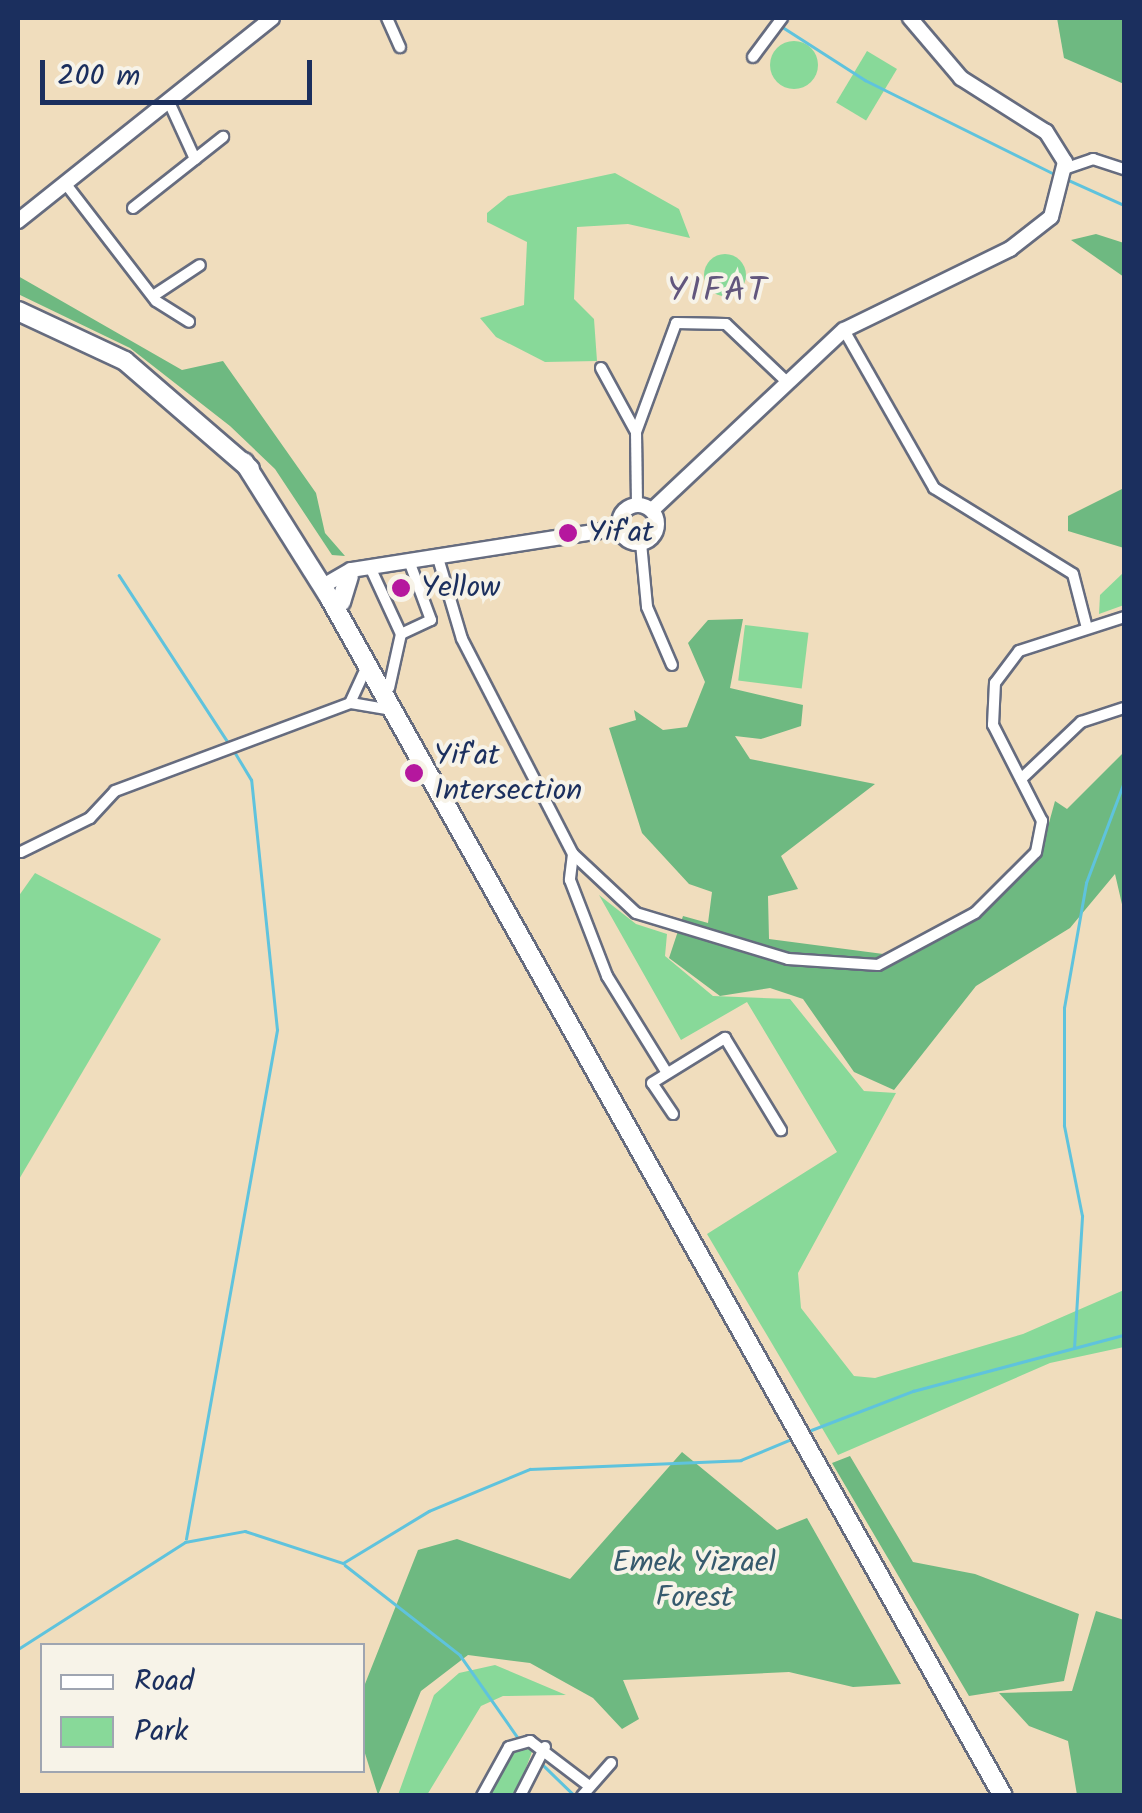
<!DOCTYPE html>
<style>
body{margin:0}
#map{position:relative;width:1142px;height:1813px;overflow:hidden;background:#f0ddbd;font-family:Kalam,sans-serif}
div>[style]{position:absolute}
.green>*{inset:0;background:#88d999;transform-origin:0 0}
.round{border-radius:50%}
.forest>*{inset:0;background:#6eb981}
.stream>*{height:2.5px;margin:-1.25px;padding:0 1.25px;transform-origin:1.25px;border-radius:1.25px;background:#5fc3dd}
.roads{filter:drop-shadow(2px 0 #666c7f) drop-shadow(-2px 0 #666c7f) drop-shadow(0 2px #666c7f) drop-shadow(0 -2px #666c7f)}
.street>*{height:10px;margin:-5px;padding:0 5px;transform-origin:5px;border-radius:5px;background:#fff}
.secondary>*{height:14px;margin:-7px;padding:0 7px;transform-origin:7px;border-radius:7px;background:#fff}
.secondary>.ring{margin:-7px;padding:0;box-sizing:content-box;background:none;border:14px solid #fff;border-radius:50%}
.highway>*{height:18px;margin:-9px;padding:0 9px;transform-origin:9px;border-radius:9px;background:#fff}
.dots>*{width:28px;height:28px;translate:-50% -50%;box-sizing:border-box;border:5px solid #f7f3e8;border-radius:50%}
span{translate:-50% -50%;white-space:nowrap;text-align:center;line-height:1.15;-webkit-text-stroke:8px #f7f3e8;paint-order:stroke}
.poi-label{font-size:30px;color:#1b2f5e}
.left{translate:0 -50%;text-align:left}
.park-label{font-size:30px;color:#365a6d}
.quarter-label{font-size:35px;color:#62567d;letter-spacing:2.5px}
.frame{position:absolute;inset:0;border:20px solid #1b2f5e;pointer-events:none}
.legend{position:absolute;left:40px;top:1643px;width:325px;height:130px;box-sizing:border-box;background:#f7f3e8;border:2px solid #9fa5b1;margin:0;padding:12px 18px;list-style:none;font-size:30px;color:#1b2f5e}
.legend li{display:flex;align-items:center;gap:20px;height:50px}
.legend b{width:50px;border:2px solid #9fa5b1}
.scale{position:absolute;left:40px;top:60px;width:272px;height:45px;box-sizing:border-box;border:5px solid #1b2f5e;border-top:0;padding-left:12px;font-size:30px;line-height:35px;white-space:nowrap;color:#1b2f5e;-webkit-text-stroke:8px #f7f3e8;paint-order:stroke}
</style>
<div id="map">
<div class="green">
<i class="round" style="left:770px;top:41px;width:48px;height:48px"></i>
<i style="left:867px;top:51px;width:35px;height:60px;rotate:31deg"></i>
<i style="clip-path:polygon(615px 173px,679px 209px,690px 238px,628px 224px,577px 227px,574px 299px,594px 319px,597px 361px,545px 362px,496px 337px,480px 318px,524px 305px,527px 242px,487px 222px,487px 213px,508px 196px)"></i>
<i class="round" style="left:704px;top:254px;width:42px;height:42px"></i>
<i style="clip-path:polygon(1124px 572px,1124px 605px,1099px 614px,1100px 595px)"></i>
<i style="left:745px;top:625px;width:64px;height:56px;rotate:7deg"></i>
<i style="clip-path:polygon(35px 873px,161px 939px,18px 1181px,18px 897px)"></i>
<i style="clip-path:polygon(599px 895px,636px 924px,667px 934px,665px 956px,713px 996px,790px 999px,864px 1091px,896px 1093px,798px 1273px,801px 1308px,854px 1376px,875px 1378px,1023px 1334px,1124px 1290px,1124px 1347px,1050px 1363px,838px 1455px,707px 1234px,837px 1152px,747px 1002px,681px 1040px)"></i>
<i style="clip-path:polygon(495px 1665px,566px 1695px,503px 1696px,481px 1706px,427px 1795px,398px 1795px,434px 1695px,459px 1673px)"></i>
<i style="clip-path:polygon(533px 1749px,516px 1795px,486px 1796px,512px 1750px)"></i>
</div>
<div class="forest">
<i style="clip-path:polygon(1057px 18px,1124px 18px,1124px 84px,1064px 58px)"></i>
<i style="clip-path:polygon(1096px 234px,1124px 243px,1124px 277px,1071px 240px)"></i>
<i style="clip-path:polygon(18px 276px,182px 370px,223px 361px,316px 493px,325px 533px,345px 556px,332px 555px,275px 469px,230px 426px,130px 348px,18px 294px)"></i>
<i style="clip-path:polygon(1124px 488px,1124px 548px,1068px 531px,1068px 516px)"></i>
<i style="clip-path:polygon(743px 619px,730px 688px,803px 705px,801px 726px,761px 739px,735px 736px,750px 759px,875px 784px,781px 856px,798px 889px,768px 896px,769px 939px,891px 955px,972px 911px,1044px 841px,1055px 801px,1067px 809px,1124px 752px,1124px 913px,1115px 874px,1070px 928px,976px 986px,894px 1090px,854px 1072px,803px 999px,770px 988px,720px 996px,669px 958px,683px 916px,708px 923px,712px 892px,689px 884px,642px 833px,609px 728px,636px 720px,634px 710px,663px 730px,687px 727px,705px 682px,688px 643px,708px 620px)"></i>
<i style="clip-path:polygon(682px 1452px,777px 1530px,807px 1518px,901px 1684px,853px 1687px,789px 1672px,623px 1680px,639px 1719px,622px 1729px,593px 1698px,530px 1663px,468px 1655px,421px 1691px,378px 1795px,363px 1747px,363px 1689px,418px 1550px,457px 1539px,570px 1579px)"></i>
<i style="clip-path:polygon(850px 1456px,913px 1562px,975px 1574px,1079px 1614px,1064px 1681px,969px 1696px,832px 1463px)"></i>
<i style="clip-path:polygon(1096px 1611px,1124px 1620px,1124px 1795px,1077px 1795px,1068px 1741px,1029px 1726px,999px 1693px,1072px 1691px)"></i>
</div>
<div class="stream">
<i style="left:781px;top:26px;width:100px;rotate:32.7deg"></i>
<i style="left:865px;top:80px;width:211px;rotate:26.4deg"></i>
<i style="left:1066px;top:179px;width:64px;rotate:24.1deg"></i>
<i style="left:119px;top:575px;width:203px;rotate:56.9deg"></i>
<i style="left:1074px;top:1348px;width:132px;rotate:-86.5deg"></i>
<i style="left:1082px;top:1216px;width:92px;rotate:-101.3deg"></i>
<i style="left:1064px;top:1126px;width:118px;rotate:-90deg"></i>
<i style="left:1064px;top:1008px;width:127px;rotate:-80deg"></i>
<i style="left:1086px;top:883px;width:108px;rotate:-69.4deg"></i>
<i style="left:806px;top:1432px;width:115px;rotate:-21deg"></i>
<i style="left:913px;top:1391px;width:218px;rotate:-14.9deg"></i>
<i style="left:186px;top:1539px;width:517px;rotate:-79.86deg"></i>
<i style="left:277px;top:1030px;width:251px;rotate:-95.9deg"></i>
<i style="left:251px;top:780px;width:33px;rotate:-121deg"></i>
<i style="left:345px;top:1565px;width:146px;rotate:38deg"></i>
<i style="left:460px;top:1655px;width:106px;rotate:55deg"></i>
<i style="left:18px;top:1649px;width:198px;rotate:-32.6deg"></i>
<i style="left:185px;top:1542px;width:61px;rotate:-10.4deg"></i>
<i style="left:245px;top:1531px;width:103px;rotate:18.1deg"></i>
<i style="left:343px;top:1563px;width:100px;rotate:-31.2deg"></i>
<i style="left:429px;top:1511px;width:109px;rotate:-22.6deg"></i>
<i style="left:530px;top:1469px;width:211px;rotate:-2.4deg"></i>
<i style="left:741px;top:1460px;width:57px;rotate:-22.5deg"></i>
<i style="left:540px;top:1762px;width:49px;rotate:44.2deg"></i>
</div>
<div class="roads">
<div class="street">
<i style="left:387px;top:18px;width:32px;rotate:66deg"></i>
<i style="left:753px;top:57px;width:49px;rotate:-53.4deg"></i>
<i style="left:168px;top:100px;width:65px;rotate:65.4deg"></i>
<i style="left:1064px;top:169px;width:31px;rotate:-19deg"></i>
<i style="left:1093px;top:159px;width:33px;rotate:18deg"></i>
<i style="left:65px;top:183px;width:149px;rotate:52.4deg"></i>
<i style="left:156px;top:301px;width:39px;rotate:32deg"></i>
<i style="left:133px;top:208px;width:115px;rotate:-38.3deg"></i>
<i style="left:153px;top:296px;width:56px;rotate:-33.4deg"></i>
<i style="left:844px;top:330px;width:182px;rotate:60.3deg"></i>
<i style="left:934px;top:488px;width:163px;rotate:31.7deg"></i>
<i style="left:1073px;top:574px;width:56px;rotate:75.5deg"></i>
<i style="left:601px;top:368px;width:73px;rotate:61.3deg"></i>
<i style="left:636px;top:432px;width:72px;rotate:89.2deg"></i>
<i style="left:636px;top:432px;width:116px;rotate:-69.8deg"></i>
<i style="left:676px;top:323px;width:50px;rotate:1.1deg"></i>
<i style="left:726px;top:324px;width:81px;rotate:43.5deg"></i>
<i style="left:641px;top:543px;width:64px;rotate:84.6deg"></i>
<i style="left:647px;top:607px;width:63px;rotate:66.7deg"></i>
<i style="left:438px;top:558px;width:84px;rotate:73.5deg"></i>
<i style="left:462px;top:639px;width:242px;rotate:62.7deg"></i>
<i style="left:573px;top:854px;width:86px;rotate:43.1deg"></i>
<i style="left:636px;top:913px;width:159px;rotate:16.8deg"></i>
<i style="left:788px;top:959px;width:90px;rotate:3.8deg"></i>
<i style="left:878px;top:965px;width:110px;rotate:-28.2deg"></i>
<i style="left:975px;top:913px;width:86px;rotate:-45deg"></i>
<i style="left:1036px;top:852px;width:32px;rotate:-79deg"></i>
<i style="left:1042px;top:821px;width:108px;rotate:-117deg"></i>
<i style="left:993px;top:725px;width:42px;rotate:-87.3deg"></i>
<i style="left:995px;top:683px;width:40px;rotate:-53deg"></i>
<i style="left:1019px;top:651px;width:110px;rotate:-17.9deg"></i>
<i style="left:370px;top:567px;width:74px;rotate:65.2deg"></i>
<i style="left:401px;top:634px;width:55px;rotate:102.5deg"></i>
<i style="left:401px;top:634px;width:33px;rotate:-25deg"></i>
<i style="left:431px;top:620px;width:63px;rotate:-110.4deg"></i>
<i style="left:351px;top:703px;width:42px;rotate:9.7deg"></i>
<i style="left:1021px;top:779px;width:83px;rotate:-43.5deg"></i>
<i style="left:1081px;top:722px;width:45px;rotate:-18deg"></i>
<i style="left:21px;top:852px;width:77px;rotate:-26.2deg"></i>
<i style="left:90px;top:818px;width:37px;rotate:-47deg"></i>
<i style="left:115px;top:791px;width:251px;rotate:-20.5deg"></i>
<i style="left:350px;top:703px;width:41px;rotate:-65.3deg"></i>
<i style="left:573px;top:854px;width:26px;rotate:97deg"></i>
<i style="left:570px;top:880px;width:103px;rotate:68.9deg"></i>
<i style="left:607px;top:976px;width:114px;rotate:58.3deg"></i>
<i style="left:673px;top:1114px;width:37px;rotate:-124deg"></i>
<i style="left:652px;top:1083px;width:86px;rotate:-31.7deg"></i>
<i style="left:725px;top:1038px;width:108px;rotate:58.7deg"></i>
<i style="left:482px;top:1796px;width:56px;rotate:-61.1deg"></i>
<i style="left:509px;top:1747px;width:22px;rotate:-16deg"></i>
<i style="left:530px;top:1741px;width:74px;rotate:37.3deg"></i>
<i style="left:520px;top:1796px;width:55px;rotate:-63deg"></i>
<i style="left:582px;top:1796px;width:44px;rotate:-48.7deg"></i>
</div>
<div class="secondary">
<i style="left:18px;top:221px;width:325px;rotate:-38.6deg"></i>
<i class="ring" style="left:619px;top:505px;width:24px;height:24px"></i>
<i style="left:652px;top:510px;width:263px;rotate:-43.2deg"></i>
<i style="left:844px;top:330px;width:185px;rotate:-26deg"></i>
<i style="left:1010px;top:249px;width:52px;rotate:-38deg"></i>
<i style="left:1051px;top:217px;width:57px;rotate:-75.7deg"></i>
<i style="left:1065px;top:162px;width:36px;rotate:-122deg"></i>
<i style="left:1046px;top:132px;width:101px;rotate:-147.6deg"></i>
<i style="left:961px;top:78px;width:79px;rotate:-130.4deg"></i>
<i style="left:323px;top:586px;width:32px;rotate:-30deg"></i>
<i style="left:351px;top:570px;width:271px;rotate:-8.9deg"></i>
</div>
<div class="highway">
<i style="left:18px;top:311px;width:118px;rotate:25deg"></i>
<i style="left:125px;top:361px;width:165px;rotate:40.8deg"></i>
<i style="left:244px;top:462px;width:160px;rotate:57.8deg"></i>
<i style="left:329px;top:597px;width:1375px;rotate:60.66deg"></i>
<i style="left:341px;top:602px;width:27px;rotate:-73deg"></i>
</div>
</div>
<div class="dots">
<i style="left:568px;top:533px;background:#b5179e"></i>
<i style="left:401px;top:588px;background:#b5179e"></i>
<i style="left:414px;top:773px;background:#b5179e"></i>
</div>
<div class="poi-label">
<span class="left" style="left:588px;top:533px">Yif'at</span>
<span class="left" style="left:421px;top:588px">Yellow</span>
<span class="left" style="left:434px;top:773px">Yif'at<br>Intersection</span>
</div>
<div class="park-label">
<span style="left:694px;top:1580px">Emek Yizrael<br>Forest</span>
</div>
<div class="quarter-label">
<span style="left:718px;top:292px">YIFAT</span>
</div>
<div class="frame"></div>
<ul class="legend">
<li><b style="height:12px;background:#fff"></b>Road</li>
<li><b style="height:28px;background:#88d999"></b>Park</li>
</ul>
<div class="scale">200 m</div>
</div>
